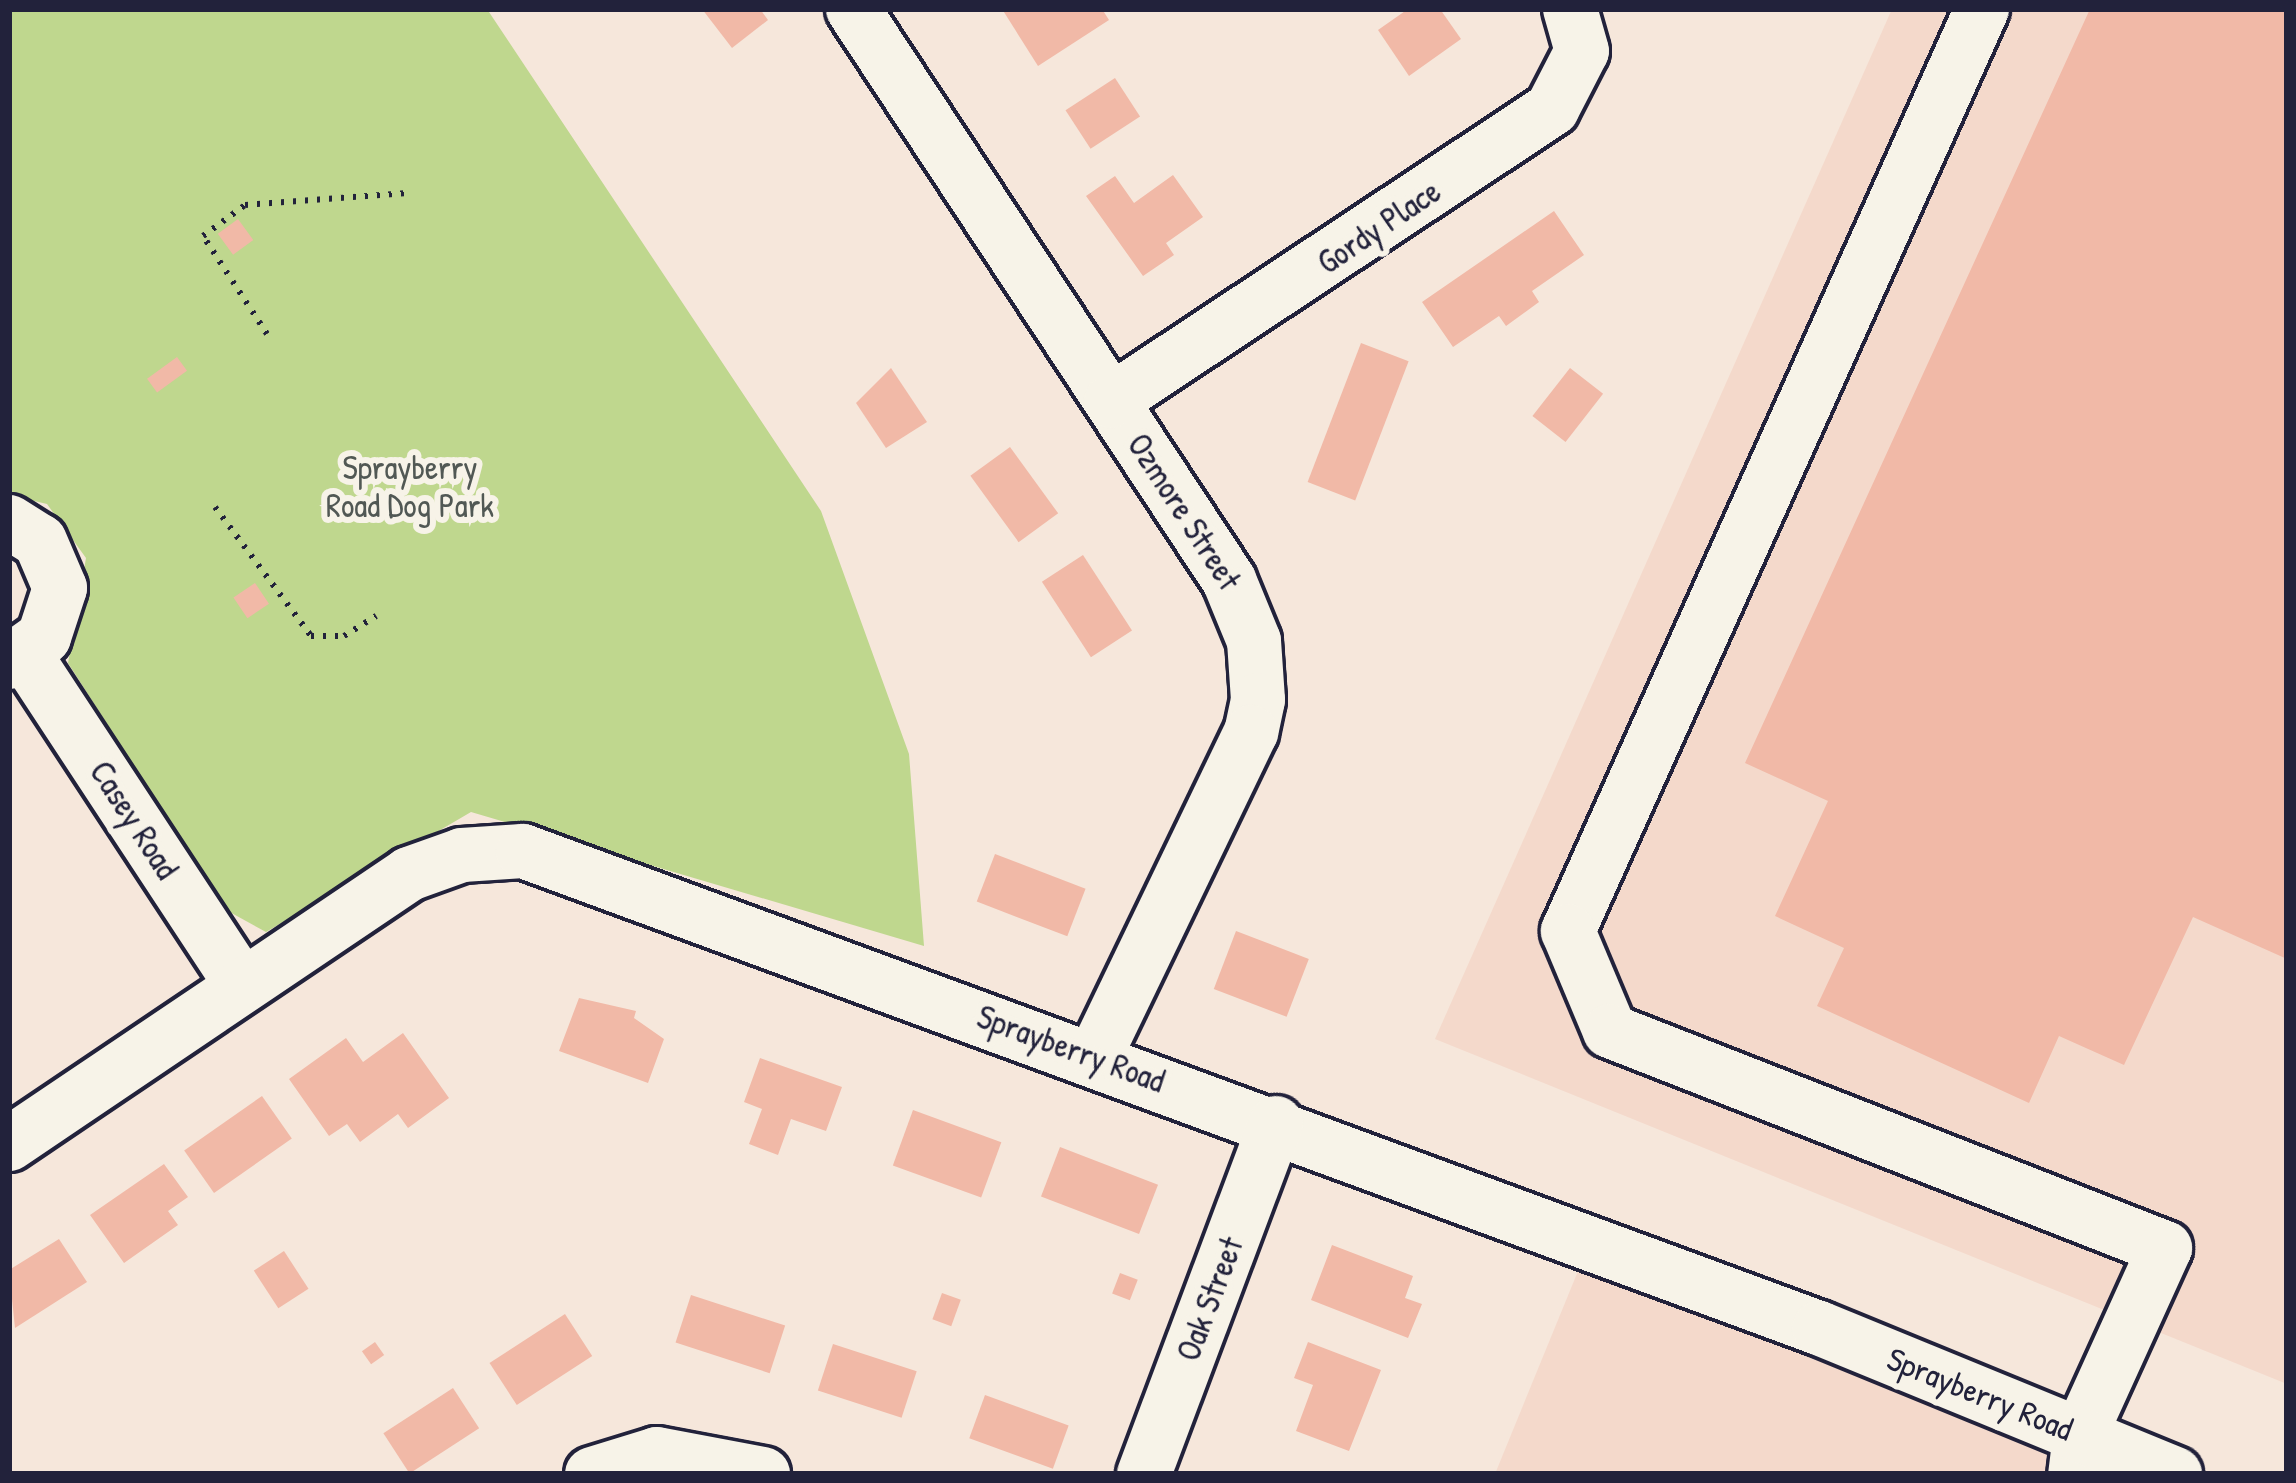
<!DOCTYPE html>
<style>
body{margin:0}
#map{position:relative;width:2296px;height:1483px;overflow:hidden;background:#f6e7db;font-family:"Patrick Hand",sans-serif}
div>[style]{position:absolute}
.built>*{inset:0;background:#f4d9cb}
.green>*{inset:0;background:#bfd78e}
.building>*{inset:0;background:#f1b9a7;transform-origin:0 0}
.path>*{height:6px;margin-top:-3px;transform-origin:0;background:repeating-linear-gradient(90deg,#22223b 0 3px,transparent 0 12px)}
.roads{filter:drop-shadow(3px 0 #22223b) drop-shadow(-3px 0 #22223b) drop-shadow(0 3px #22223b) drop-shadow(0 -3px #22223b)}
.minor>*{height:54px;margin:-27px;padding:0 27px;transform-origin:27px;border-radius:27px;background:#f7f3e8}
span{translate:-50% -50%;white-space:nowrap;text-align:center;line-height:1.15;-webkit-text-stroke:12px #f7f3e8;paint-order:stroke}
.street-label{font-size:33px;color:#22223b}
.park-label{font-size:33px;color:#515854}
.frame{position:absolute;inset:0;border:12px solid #22223b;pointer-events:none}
</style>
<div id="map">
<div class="built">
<i style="clip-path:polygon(1892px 9px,2287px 9px,2287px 1384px,1435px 1039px)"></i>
<i style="clip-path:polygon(1594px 1232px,2176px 1474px,1495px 1474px)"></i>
</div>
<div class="green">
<i style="clip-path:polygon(9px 9px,487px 9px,821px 511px,909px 754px,924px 946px,471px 812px,266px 932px,226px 910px,68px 663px,86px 558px,47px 504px,9px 495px)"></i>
</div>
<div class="building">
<i style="clip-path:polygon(702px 9px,760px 9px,768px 20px,732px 48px)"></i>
<i style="clip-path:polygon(1002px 9px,1102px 9px,1109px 20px,1038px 66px)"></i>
<i style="clip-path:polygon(1408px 9px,1440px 9px,1461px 39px,1409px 76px,1378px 30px)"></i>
<i style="clip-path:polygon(2090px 9px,2287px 9px,2287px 959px,2193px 917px,2124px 1065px,2059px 1036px,2029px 1103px,1817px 1006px,1844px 948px,1775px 916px,1828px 801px,1745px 763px)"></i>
<i style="left:1115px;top:78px;width:46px;height:59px;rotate:57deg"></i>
<i style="clip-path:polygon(1173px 175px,1203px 217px,1166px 243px,1174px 255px,1143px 276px,1086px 196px,1115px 176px,1134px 203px)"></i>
<i style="clip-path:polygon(1554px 211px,1584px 255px,1532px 291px,1539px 302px,1506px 326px,1499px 316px,1453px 347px,1422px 302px)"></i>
<i style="left:238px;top:219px;width:26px;height:25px;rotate:54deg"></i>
<i style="left:1361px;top:343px;width:51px;height:149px;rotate:21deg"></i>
<i style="left:177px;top:357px;width:17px;height:37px;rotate:54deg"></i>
<i style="clip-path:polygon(891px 368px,927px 422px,886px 448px,856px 403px)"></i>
<i style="left:1570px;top:368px;width:42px;height:61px;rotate:38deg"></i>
<i style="left:1010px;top:447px;width:82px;height:49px;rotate:54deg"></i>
<i style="left:1083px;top:555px;width:90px;height:49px;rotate:57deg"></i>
<i style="left:255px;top:583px;width:25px;height:26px;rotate:56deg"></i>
<i style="left:995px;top:854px;width:97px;height:51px;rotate:21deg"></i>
<i style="left:1236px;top:931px;width:78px;height:62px;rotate:21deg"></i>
<i style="clip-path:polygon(579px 998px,636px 1011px,634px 1018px,664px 1039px,648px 1083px,559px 1051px)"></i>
<i style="clip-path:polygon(403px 1033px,449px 1098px,408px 1128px,398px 1114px,360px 1142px,347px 1124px,329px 1136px,289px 1079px,346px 1038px,363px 1062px)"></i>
<i style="clip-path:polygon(760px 1058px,842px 1087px,826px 1131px,791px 1119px,778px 1155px,749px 1144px,762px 1109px,744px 1102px)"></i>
<i style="left:262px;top:1096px;width:52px;height:95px;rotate:55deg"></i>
<i style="left:913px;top:1110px;width:94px;height:59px;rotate:20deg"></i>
<i style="left:1060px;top:1147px;width:105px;height:53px;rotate:21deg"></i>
<i style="clip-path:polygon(164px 1164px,188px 1197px,168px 1211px,178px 1225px,124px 1263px,90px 1215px)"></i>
<i style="clip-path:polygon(59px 1239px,87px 1282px,15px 1328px,9px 1270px)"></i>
<i style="clip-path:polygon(1332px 1245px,1413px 1276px,1405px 1298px,1422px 1304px,1408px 1338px,1311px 1300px)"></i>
<i style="left:284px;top:1251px;width:45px;height:36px;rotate:57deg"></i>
<i style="left:1120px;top:1273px;width:19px;height:22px;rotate:21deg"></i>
<i style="left:942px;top:1293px;width:20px;height:28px;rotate:20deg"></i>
<i style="left:691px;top:1295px;width:99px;height:50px;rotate:18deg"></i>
<i style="left:565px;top:1314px;width:50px;height:90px;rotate:57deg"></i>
<i style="left:375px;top:1342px;width:16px;height:16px;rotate:55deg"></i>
<i style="clip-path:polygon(1308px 1342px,1381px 1370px,1349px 1451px,1296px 1431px,1313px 1385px,1294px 1378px)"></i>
<i style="left:833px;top:1344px;width:88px;height:49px;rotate:18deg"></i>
<i style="left:453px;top:1388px;width:48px;height:83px;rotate:57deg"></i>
<i style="left:985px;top:1395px;width:89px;height:46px;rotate:20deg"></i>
</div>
<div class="path">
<i style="left:267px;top:334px;width:117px;rotate:-123.1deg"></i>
<i style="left:203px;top:236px;width:52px;rotate:-36.4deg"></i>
<i style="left:245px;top:205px;width:163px;rotate:-4.2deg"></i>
<i style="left:215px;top:507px;width:161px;rotate:53.3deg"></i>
<i style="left:311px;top:636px;width:33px"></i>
<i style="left:344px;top:636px;width:38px;rotate:-32deg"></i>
</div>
<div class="roads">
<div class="minor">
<i style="left:853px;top:9px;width:684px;rotate:56.64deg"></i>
<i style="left:1229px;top:580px;width:66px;rotate:67.7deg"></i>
<i style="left:1254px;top:641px;width:59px;rotate:86.1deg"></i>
<i style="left:1258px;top:700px;width:33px;rotate:102deg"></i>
<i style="left:1251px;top:732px;width:362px;rotate:115.7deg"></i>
<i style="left:1982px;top:9px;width:1011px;rotate:114.18deg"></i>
<i style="left:1568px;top:931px;width:108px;rotate:67.2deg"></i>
<i style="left:1610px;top:1031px;width:596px;rotate:21.36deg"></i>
<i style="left:2165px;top:1248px;width:205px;rotate:114.4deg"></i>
<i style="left:2080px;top:1435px;width:39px;rotate:97deg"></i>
<i style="left:1111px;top:401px;width:529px;rotate:-33.51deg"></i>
<i style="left:1552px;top:109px;width:65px;rotate:-62.7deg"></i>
<i style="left:1582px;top:51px;width:44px;rotate:-105.9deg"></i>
<i style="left:9px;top:522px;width:36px;rotate:32deg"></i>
<i style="left:40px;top:541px;width:51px;rotate:66.9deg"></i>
<i style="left:60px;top:588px;width:52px;rotate:108.1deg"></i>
<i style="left:44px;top:637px;width:43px;rotate:144.5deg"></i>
<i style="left:25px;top:655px;width:395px;rotate:56.7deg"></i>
<i style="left:9px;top:1144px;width:483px;rotate:-34deg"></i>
<i style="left:409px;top:874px;width:56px;rotate:-19.7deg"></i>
<i style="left:462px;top:855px;width:61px;rotate:-3.8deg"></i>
<i style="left:523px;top:851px;width:1381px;rotate:20.21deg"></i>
<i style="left:1819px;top:1328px;width:385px;rotate:22.3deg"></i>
<i style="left:592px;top:1474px;width:68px;rotate:-17.1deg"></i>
<i style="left:657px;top:1454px;width:108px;rotate:10.7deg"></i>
<i style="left:1144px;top:1474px;width:375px;rotate:-69.4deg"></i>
</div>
</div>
<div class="street-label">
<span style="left:1379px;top:227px;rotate:-34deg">Gordy Place</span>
<span style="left:1184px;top:512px;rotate:57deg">Ozmore Street</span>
<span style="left:134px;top:820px;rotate:57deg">Casey Road</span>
<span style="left:1071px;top:1049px;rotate:20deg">Sprayberry Road</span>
<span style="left:1210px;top:1299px;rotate:-69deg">Oak Street</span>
<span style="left:1980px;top:1394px;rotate:22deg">Sprayberry Road</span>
</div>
<div class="park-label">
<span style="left:410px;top:487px">Sprayberry<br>Road Dog Park</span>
</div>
<div class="frame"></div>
</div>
